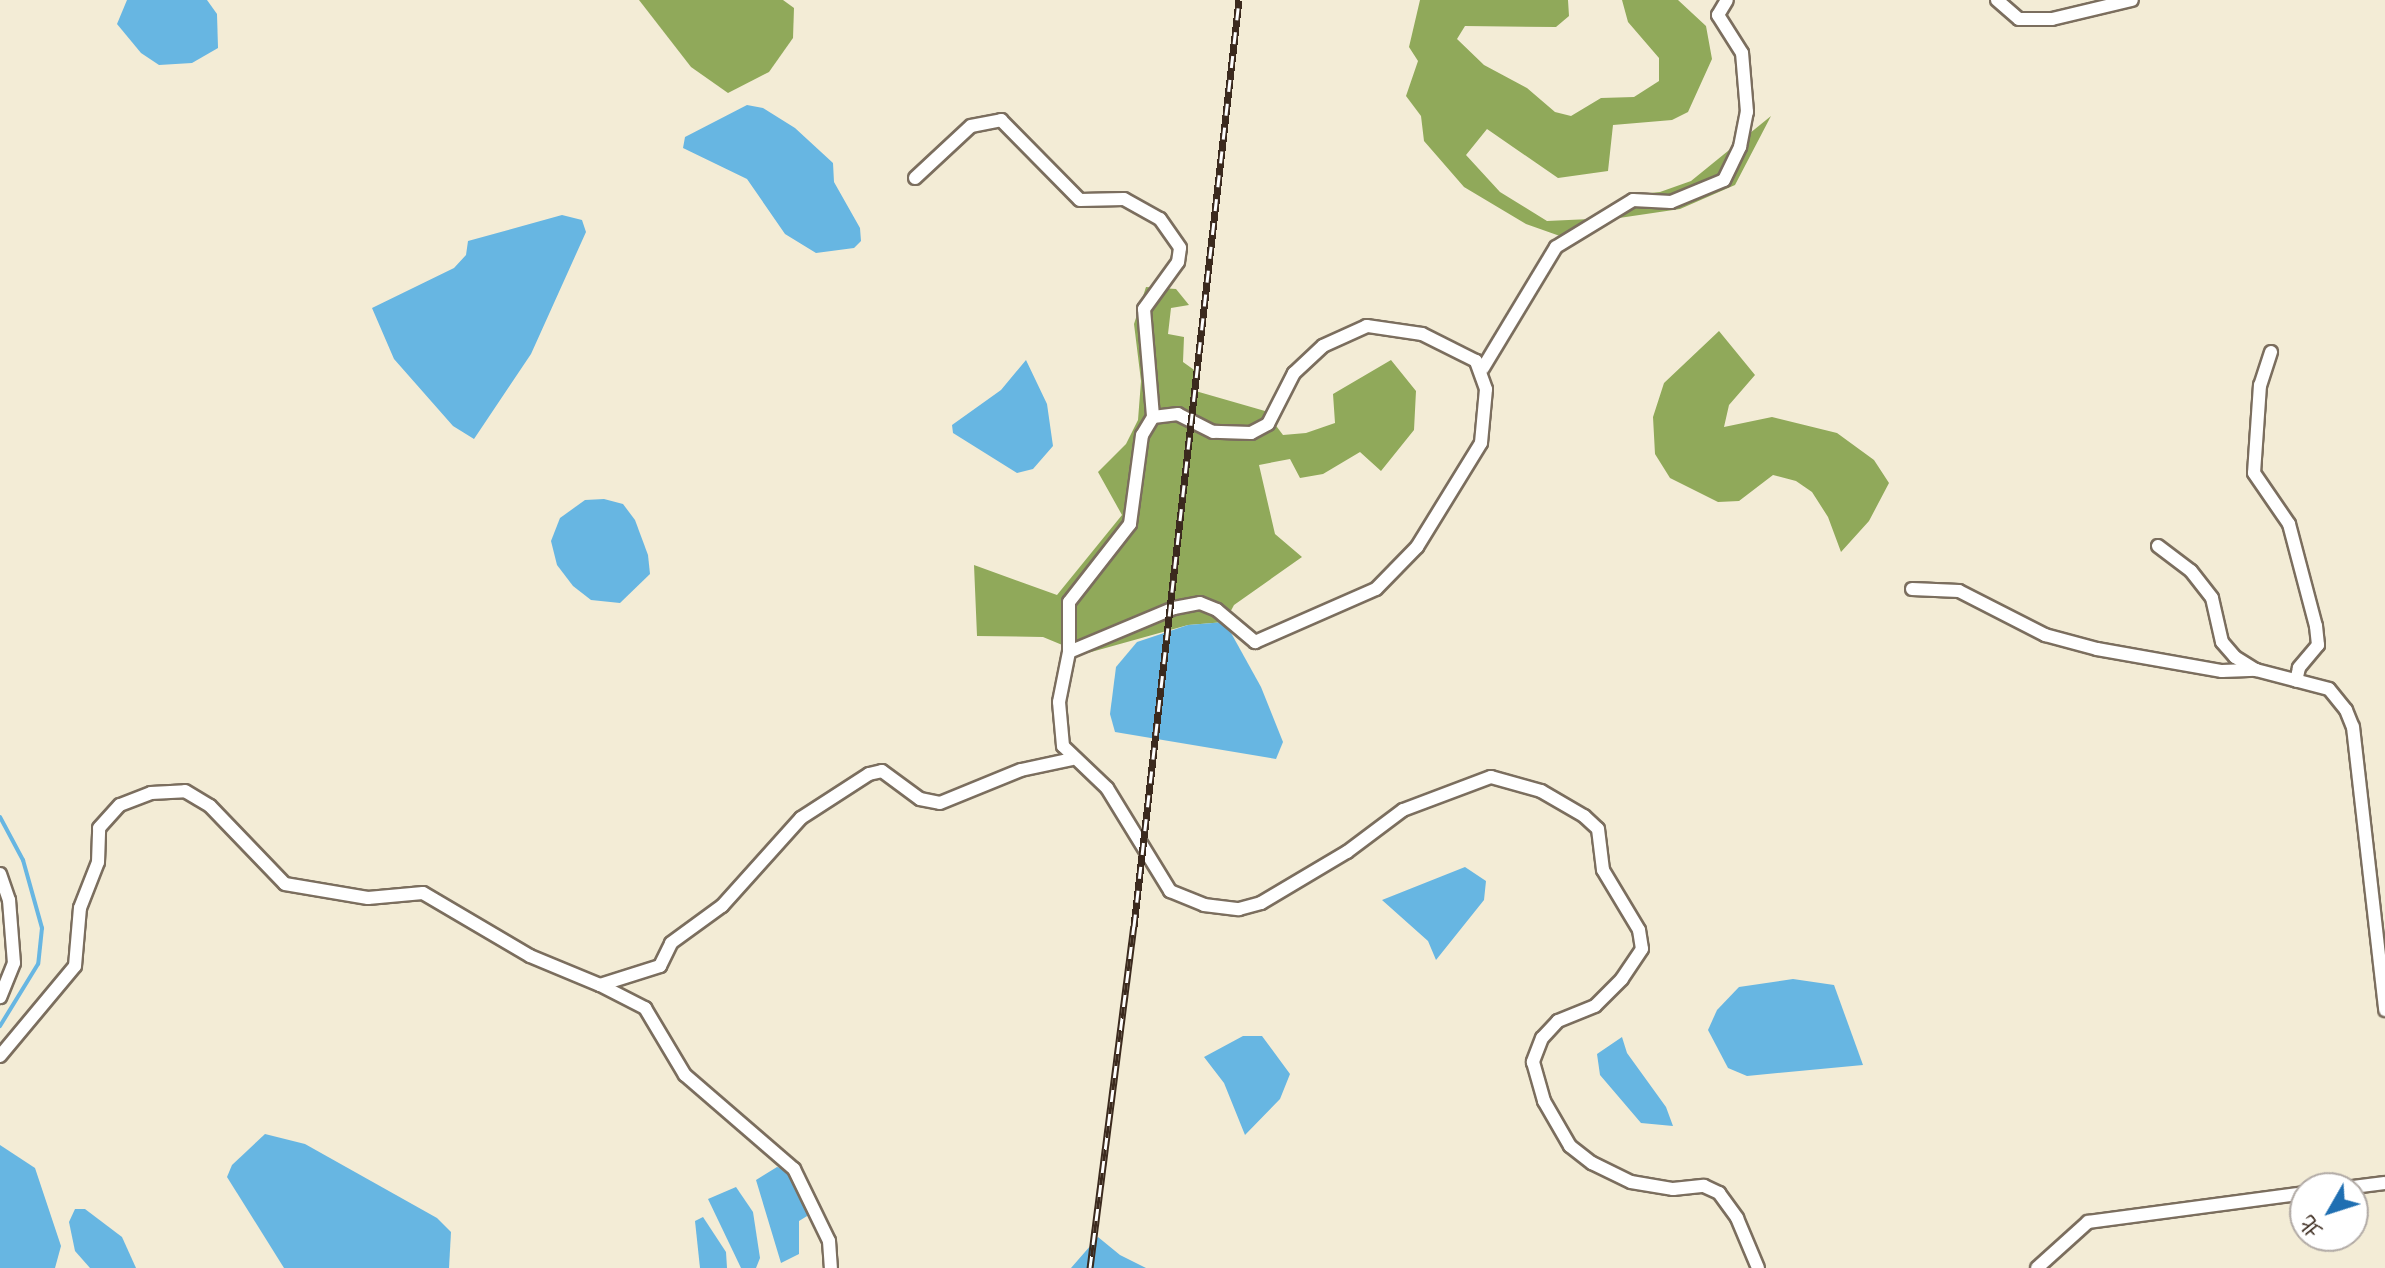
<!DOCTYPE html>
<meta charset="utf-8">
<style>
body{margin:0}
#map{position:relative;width:2385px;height:1268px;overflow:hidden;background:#f3ecd6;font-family:"Indie Flower","LXGW WenKai TC",sans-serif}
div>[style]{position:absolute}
.forest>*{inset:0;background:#90a95a}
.water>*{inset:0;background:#67b6e2}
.stream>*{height:4px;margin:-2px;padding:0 2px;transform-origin:2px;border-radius:2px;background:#67b6e2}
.roads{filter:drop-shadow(2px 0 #7b6e5e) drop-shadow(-2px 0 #7b6e5e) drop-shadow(0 2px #7b6e5e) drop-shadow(0 -2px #7b6e5e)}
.minor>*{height:12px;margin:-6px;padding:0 6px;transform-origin:6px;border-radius:6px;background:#fff}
.rail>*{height:7px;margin-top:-3.5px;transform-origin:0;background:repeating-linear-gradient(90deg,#fff 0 12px,#3b2a1e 0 24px);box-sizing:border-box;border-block:2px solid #3b2a1e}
span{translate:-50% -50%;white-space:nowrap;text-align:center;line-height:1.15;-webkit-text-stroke:7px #fff;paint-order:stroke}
.north{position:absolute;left:2289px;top:1172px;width:80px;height:80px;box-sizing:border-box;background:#fff;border:2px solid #b1aaa5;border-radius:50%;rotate:231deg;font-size:22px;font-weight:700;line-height:32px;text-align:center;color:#3b2a1e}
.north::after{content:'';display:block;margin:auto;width:28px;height:36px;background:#1f6fb2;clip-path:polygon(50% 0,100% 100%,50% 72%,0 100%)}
</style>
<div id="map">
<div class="forest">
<i style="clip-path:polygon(639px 0,783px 0,794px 8px,793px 38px,769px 72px,728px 93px,691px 67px)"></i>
<i style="clip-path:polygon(1420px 0,1568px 0,1569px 16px,1556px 27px,1465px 26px,1457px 39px,1484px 65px,1527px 88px,1555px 112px,1571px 116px,1601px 98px,1634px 97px,1659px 81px,1659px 58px,1628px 22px,1622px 0,1678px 0,1706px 26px,1712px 59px,1688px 112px,1672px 120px,1613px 125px,1608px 171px,1558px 178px,1487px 129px,1466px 155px,1500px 192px,1547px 221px,1590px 219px,1629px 195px,1660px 192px,1691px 181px,1771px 116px,1735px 185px,1680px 209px,1619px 218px,1574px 241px,1526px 224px,1464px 187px,1424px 141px,1421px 116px,1406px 96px,1418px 61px,1409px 47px)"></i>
<i style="clip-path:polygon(1146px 287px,1176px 289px,1189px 305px,1171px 308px,1168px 334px,1184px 337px,1183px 362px,1197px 372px,1192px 390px,1265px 411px,1283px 435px,1306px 433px,1335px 423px,1333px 394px,1391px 360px,1416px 391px,1414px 430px,1381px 471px,1360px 452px,1323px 474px,1300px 478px,1290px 459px,1259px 465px,1275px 534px,1302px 557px,1234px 605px,1225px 622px,1188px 625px,1084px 654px,1043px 637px,977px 636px,974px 565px,1057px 595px,1122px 515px,1098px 472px,1126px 444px,1138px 420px,1141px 381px,1134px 324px)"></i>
<i style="clip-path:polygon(1719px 331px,1755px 375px,1729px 405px,1724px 427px,1772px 417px,1837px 433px,1874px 460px,1889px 483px,1869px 521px,1841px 552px,1828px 517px,1812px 492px,1796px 481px,1773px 475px,1739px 501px,1718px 502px,1670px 478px,1655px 454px,1653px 417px,1664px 383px)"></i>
</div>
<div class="water">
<i style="clip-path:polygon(127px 0,207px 0,217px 14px,218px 48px,192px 63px,159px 65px,141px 53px,117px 24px)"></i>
<i style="clip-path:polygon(747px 105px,763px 108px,795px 128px,833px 163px,834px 182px,860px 228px,861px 241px,854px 248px,816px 253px,785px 234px,747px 179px,683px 148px,685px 137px)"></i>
<i style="clip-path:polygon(562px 215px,582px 220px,586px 232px,531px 354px,474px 439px,453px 426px,394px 359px,372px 308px,454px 268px,466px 255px,468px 241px)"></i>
<i style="clip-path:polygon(1026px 360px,1047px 404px,1053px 446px,1033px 469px,1017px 473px,953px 433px,952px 425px,1001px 390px)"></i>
<i style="clip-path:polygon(604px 499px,623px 504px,635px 520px,648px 555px,650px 574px,620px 603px,591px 600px,573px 586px,557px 565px,551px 541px,560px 518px,585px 500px)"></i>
<i style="clip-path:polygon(1225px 622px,1261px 687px,1283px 742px,1276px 759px,1115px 732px,1110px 714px,1116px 667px,1137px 642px,1188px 625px)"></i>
<i style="clip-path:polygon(1465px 867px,1486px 881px,1484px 900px,1436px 960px,1428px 941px,1382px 900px)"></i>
<i style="clip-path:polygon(1793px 979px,1834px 985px,1863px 1065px,1747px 1076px,1728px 1068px,1708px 1030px,1717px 1010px,1739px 987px)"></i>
<i style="clip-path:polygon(1243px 1036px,1262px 1036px,1290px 1074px,1280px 1099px,1245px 1135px,1224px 1083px,1204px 1057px)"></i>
<i style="clip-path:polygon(1622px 1037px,1627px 1053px,1666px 1107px,1673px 1126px,1641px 1123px,1600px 1075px,1597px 1054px)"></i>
<i style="clip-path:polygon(265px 1134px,305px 1144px,437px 1218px,451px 1232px,449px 1268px,284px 1268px,227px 1177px,232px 1165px)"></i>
<i style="clip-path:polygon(0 1145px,35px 1168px,61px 1246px,55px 1268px,0 1268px)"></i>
<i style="clip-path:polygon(777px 1167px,788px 1170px,812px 1213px,799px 1221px,799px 1254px,781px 1263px,756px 1180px)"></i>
<i style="clip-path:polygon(736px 1187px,753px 1212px,760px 1258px,756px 1268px,741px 1268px,708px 1199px)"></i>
<i style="clip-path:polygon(75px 1209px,85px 1209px,122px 1237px,136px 1268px,90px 1268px,75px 1251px,69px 1222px)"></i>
<i style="clip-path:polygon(703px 1217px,726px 1252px,727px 1268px,700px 1268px,695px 1221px)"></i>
<i style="clip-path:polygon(1098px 1237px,1120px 1255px,1146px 1268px,1071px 1268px)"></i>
</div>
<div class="stream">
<i style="left:0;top:817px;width:49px;rotate:61.9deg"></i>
<i style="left:23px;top:860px;width:71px;rotate:74.4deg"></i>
<i style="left:42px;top:928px;width:36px;rotate:96deg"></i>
<i style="left:38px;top:964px;width:73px;rotate:121.5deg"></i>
</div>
<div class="roads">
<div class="minor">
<i style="left:1997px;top:0;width:29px;rotate:41deg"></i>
<i style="left:2019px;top:19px;width:33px"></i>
<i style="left:2052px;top:19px;width:82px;rotate:-13.4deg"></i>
<i style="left:915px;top:178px;width:76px;rotate:-42.9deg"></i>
<i style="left:971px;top:126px;width:31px;rotate:-11deg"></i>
<i style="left:1001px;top:120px;width:112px;rotate:45.4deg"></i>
<i style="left:1080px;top:200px;width:44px;rotate:-1.3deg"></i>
<i style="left:1124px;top:199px;width:41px;rotate:29.1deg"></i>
<i style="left:1160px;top:219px;width:35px;rotate:55deg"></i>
<i style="left:1180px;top:248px;width:14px;rotate:98deg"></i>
<i style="left:1178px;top:262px;width:58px;rotate:125.9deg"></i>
<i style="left:1144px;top:309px;width:108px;rotate:85.2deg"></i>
<i style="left:2271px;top:352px;width:35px;rotate:108deg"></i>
<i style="left:2260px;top:385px;width:88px;rotate:93.9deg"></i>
<i style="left:2254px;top:473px;width:62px;rotate:55.5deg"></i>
<i style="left:2289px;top:524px;width:106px;rotate:75.2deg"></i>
<i style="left:2316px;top:626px;width:19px;rotate:84deg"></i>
<i style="left:2318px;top:645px;width:30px;rotate:130deg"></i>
<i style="left:2299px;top:668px;width:13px;rotate:103deg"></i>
<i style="left:1483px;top:368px;width:141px;rotate:-58.9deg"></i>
<i style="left:1556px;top:247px;width:90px;rotate:-31.4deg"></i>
<i style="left:1633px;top:200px;width:38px;rotate:3deg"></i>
<i style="left:1671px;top:202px;width:57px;rotate:-22.5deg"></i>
<i style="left:1724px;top:180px;width:37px;rotate:-64deg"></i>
<i style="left:1740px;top:147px;width:36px;rotate:-79deg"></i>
<i style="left:1747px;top:112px;width:59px;rotate:-94.8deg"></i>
<i style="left:1742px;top:53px;width:45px;rotate:-122.3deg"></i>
<i style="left:1718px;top:15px;width:17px;rotate:-59deg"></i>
<i style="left:2158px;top:546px;width:41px;rotate:37.1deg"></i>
<i style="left:2191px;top:571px;width:34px;rotate:52deg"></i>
<i style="left:2212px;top:598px;width:45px;rotate:77.2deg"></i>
<i style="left:2222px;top:642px;width:20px;rotate:49deg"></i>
<i style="left:2235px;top:657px;width:25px;rotate:32deg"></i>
<i style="left:2256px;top:670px;width:75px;rotate:14.6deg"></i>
<i style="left:2329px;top:689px;width:27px;rotate:51deg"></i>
<i style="left:2346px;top:710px;width:18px;rotate:68deg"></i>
<i style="left:2353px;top:727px;width:285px;rotate:83.5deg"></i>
<i style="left:1912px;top:589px;width:47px;rotate:2.4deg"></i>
<i style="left:1959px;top:591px;width:97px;rotate:27.1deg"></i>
<i style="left:2045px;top:635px;width:54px;rotate:15.1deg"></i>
<i style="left:2097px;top:649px;width:127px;rotate:10deg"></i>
<i style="left:2222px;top:671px;width:34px;rotate:-2deg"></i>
<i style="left:1069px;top:652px;width:114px;rotate:-22.7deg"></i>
<i style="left:1174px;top:608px;width:26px;rotate:-11deg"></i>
<i style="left:1200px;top:603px;width:18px;rotate:22deg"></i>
<i style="left:1217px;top:610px;width:50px;rotate:40.1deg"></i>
<i style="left:1255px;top:642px;width:132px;rotate:-23.7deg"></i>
<i style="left:1376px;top:589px;width:59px;rotate:-45.7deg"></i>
<i style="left:1417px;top:547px;width:122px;rotate:-58.4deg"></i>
<i style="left:1481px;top:443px;width:54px;rotate:-84.7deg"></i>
<i style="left:1486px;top:389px;width:30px;rotate:-110deg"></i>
<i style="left:1476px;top:361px;width:60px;rotate:-153.4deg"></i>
<i style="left:1422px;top:334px;width:56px;rotate:-171.7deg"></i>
<i style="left:1367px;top:326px;width:48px;rotate:155.6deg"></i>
<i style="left:1323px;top:346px;width:40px;rotate:137deg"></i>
<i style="left:1294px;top:373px;width:57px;rotate:117deg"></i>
<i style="left:1268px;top:424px;width:19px;rotate:152deg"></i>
<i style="left:1251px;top:433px;width:38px;rotate:-178deg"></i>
<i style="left:1213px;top:432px;width:39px;rotate:-153deg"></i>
<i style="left:1178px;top:414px;width:25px;rotate:173deg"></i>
<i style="left:1153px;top:417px;width:21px;rotate:121deg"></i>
<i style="left:1142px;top:435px;width:90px;rotate:97.7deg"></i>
<i style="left:1130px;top:524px;width:99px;rotate:128deg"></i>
<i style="left:1069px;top:602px;width:50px;rotate:90deg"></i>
<i style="left:1069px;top:652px;width:51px;rotate:101.3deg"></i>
<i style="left:1059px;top:702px;width:44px;rotate:84.8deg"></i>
<i style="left:1063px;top:746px;width:61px;rotate:43.7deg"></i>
<i style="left:1107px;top:788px;width:121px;rotate:58.5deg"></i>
<i style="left:1170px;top:891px;width:37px;rotate:22deg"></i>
<i style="left:1204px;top:905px;width:35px;rotate:7deg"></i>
<i style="left:1239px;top:909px;width:23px;rotate:-15deg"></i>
<i style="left:1261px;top:903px;width:100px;rotate:-30.7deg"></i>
<i style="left:1347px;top:852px;width:70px;rotate:-36.9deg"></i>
<i style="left:1403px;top:810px;width:94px;rotate:-20.6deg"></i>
<i style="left:1491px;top:777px;width:52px;rotate:15.6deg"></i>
<i style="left:1541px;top:791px;width:50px;rotate:30.2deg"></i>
<i style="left:1584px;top:816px;width:19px;rotate:43deg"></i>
<i style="left:1598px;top:829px;width:41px;rotate:83deg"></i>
<i style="left:1603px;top:870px;width:70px;rotate:59deg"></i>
<i style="left:1639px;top:930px;width:19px;rotate:81deg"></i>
<i style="left:1642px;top:949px;width:36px;rotate:124deg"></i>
<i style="left:1622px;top:979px;width:38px;rotate:135deg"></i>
<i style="left:1595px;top:1006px;width:40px;rotate:158deg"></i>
<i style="left:1558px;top:1021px;width:23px;rotate:133deg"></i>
<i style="left:1542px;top:1038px;width:26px;rotate:111deg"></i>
<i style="left:1533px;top:1062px;width:41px;rotate:74.2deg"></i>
<i style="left:1544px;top:1101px;width:52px;rotate:60deg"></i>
<i style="left:1570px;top:1146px;width:28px;rotate:38deg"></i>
<i style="left:1592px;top:1163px;width:43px;rotate:26deg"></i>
<i style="left:1631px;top:1182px;width:43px;rotate:9.5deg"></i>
<i style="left:1673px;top:1189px;width:31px;rotate:-6deg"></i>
<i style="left:1704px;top:1186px;width:17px;rotate:25deg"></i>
<i style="left:1719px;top:1193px;width:31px;rotate:54deg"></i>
<i style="left:1737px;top:1218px;width:54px;rotate:67.2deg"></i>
<i style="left:0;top:874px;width:28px;rotate:71deg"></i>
<i style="left:9px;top:900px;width:63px;rotate:85.5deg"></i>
<i style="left:14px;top:963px;width:37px;rotate:112deg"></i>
<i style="left:600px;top:985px;width:51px;rotate:27.1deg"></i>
<i style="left:645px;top:1008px;width:78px;rotate:59.2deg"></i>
<i style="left:685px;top:1075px;width:144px;rotate:40.8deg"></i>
<i style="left:794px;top:1169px;width:80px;rotate:64.1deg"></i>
<i style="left:829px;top:1241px;width:27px;rotate:86deg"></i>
<i style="left:0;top:1056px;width:117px;rotate:-50.2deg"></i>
<i style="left:75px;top:966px;width:58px;rotate:-85.1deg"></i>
<i style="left:80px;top:908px;width:49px;rotate:-68.6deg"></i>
<i style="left:98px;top:862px;width:34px;rotate:-88deg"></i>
<i style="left:99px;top:828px;width:31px;rotate:-48deg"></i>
<i style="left:120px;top:805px;width:33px;rotate:-21deg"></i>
<i style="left:151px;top:793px;width:34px;rotate:-3deg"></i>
<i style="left:185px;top:791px;width:29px;rotate:31deg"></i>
<i style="left:210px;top:806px;width:108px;rotate:46.1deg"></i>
<i style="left:285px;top:884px;width:84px;rotate:9.6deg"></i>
<i style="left:368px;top:898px;width:55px;rotate:-5.2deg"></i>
<i style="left:423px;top:893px;width:124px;rotate:30.5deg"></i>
<i style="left:530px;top:956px;width:76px;rotate:22.5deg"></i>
<i style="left:600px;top:985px;width:63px;rotate:-17.6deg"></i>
<i style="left:660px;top:966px;width:25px;rotate:-64deg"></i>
<i style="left:671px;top:943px;width:63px;rotate:-36deg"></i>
<i style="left:722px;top:906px;width:118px;rotate:-48.1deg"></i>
<i style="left:801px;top:818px;width:81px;rotate:-32.9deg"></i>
<i style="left:869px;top:774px;width:13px;rotate:-13deg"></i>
<i style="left:882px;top:771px;width:47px;rotate:36.4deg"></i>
<i style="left:920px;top:799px;width:20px;rotate:11deg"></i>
<i style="left:940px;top:803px;width:87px;rotate:-22.2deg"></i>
<i style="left:1021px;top:770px;width:52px;rotate:-12.2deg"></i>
<i style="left:2345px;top:1188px;width:40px;rotate:-7.1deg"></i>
<i style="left:2037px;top:1268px;width:69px;rotate:-42deg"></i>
<i style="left:2088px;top:1222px;width:219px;rotate:-7.6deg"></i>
</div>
</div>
<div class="rail">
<i style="left:1090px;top:1268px;width:345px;rotate:-82.7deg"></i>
<i style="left:1134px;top:926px;width:932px;rotate:-83.53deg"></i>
</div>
<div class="north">北</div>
</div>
